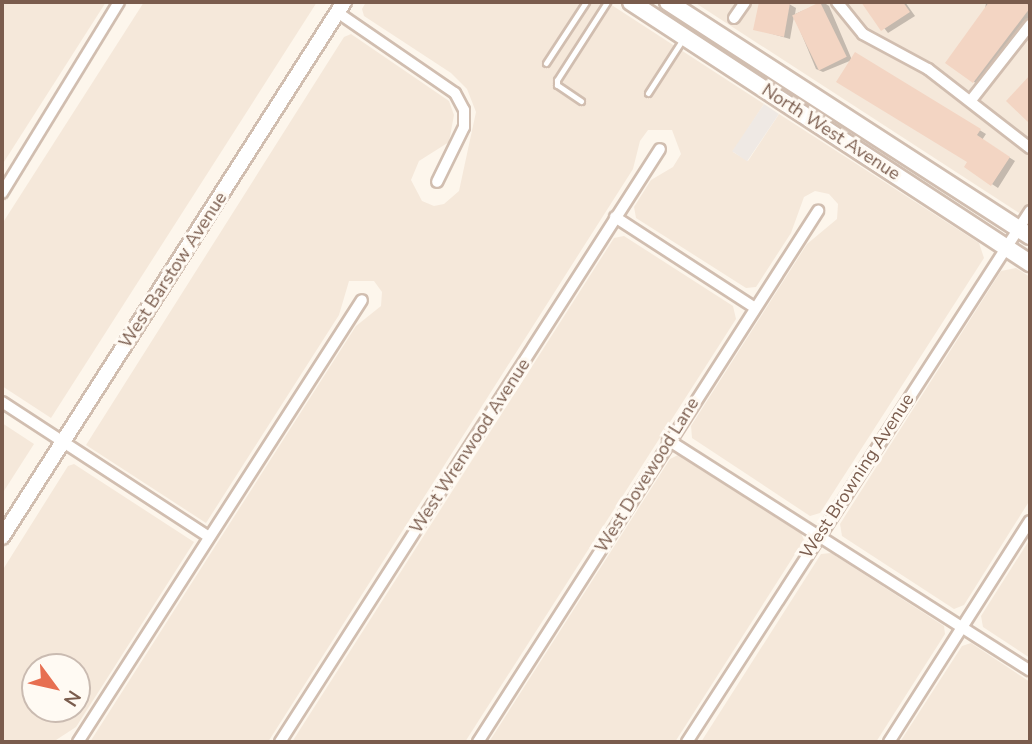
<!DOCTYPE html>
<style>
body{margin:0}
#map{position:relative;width:1032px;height:744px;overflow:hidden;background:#fdf6ec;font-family:"Nunito Sans",sans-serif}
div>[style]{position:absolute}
.residential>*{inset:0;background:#f5e8da}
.industrial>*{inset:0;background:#efe9e4;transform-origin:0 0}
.shadow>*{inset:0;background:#0003}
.building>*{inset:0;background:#f3d5c3;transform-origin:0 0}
.roads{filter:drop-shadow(2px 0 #d1beb0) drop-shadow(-2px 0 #d1beb0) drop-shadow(0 2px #d1beb0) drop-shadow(0 -2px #d1beb0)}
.service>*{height:5px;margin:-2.5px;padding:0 2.5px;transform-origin:2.5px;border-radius:2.5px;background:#fff}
.minor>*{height:10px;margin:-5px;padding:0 5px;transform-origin:5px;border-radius:5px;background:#fff}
.tertiary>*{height:14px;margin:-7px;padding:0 7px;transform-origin:7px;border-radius:7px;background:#fff}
.secondary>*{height:16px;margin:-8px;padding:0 8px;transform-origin:8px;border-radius:8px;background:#fff}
span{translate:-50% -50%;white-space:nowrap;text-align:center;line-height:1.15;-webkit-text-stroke:6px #fffaf3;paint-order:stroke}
.street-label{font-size:18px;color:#7a5c4d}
.frame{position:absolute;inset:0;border:4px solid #7a5c4d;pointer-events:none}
.north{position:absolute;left:21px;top:653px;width:70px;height:70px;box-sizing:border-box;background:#fffaf3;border:2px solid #cabbb1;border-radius:50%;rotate:123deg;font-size:19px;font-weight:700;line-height:28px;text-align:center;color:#7a5c4d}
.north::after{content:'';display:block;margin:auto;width:24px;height:32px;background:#e76f51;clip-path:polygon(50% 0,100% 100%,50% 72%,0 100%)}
</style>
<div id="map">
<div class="residential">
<i style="clip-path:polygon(2px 2px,106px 2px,2px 165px)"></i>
<i style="clip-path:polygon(144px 2px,317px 2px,51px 418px,2px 386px,2px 224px)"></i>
<i style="clip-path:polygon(366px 2px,607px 2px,764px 104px,733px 152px,748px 161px,779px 114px,979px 243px,984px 258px,820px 513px,810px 516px,692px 438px,691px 426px,807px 244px,837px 219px,838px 204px,829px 194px,815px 191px,804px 197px,791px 233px,756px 287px,746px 288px,636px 218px,634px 207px,651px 180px,673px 167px,681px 154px,672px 130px,648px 130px,640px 141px,633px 169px,268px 742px,90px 742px,356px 326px,381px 306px,382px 292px,374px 281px,349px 281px,339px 315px,206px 523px,86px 445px,344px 37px,351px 34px,449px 101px,454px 115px,449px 142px,419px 161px,411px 180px,422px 201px,434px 206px,444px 204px,459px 191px,476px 112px,467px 89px,451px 73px,364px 16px,362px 9px)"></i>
<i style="clip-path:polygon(694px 2px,1030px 2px,1030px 220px)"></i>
<i style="clip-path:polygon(624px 236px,733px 306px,736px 319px,465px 742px,292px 742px,614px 238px)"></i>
<i style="clip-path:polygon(1016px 268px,1030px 277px,1030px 500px,964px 605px,954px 609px,842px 536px,840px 524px,1001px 271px)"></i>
<i style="clip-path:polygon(2px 423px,34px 444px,2px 494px)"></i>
<i style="clip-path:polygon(680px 454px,801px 533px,804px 540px,675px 742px,489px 742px,670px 459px)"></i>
<i style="clip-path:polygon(evenodd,74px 464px,194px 542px,76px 727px,53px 742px,2px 742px,2px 571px,68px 466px,74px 464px,35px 667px,77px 667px,77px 709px,35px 709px,35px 667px)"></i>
<i style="clip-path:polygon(1030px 539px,1030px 658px,983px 627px,981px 616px)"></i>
<i style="clip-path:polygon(831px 553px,944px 626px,945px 634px,876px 742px,701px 742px,821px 554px)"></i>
<i style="clip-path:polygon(971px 643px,1030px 682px,1030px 742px,900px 742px,962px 646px)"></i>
</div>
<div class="industrial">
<i style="left:764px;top:104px;width:18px;height:57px;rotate:34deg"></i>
</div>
<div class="shadow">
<i style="clip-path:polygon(761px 2px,789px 4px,796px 8px,795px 14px,823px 2px,829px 6px,852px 60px,823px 72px,816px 69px,794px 16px,790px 39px,755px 29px)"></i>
<i style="clip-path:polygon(864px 2px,905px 2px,915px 16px,888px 33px)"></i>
<i style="clip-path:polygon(1030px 2px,1030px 19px,980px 85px,974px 82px,986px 3px)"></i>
<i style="clip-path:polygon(856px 55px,986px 134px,982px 140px,1015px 161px,998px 188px,966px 167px,970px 161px)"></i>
</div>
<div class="building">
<i style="clip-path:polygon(759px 2px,790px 3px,784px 37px,753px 30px)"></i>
<i style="left:820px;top:2px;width:61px;height:31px;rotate:64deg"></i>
<i style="clip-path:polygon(861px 2px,903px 2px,910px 12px,881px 31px)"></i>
<i style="clip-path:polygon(989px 2px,1026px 2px,1030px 8px,973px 83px,945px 63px)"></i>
<i style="clip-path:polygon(855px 52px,981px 129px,977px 135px,1010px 157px,991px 186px,964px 167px,967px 162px,836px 82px)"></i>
<i style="clip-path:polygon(1030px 75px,1030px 124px,1006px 101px)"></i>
</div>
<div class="roads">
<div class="service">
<i style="left:546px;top:63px;width:73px;rotate:-56.7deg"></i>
<i style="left:648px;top:93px;width:64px;rotate:-57.1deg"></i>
<i style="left:581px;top:101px;width:29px;rotate:-146deg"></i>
<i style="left:557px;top:85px;width:5px;rotate:-90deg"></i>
<i style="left:557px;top:80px;width:93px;rotate:-57.3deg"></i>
</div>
<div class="minor">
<i style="left:837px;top:2px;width:41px;rotate:50.9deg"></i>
<i style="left:863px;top:34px;width:74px;rotate:28.3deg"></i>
<i style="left:928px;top:69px;width:129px;rotate:37.8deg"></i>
<i style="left:337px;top:12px;width:143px;rotate:34.5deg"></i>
<i style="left:455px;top:93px;width:19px;rotate:62deg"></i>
<i style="left:464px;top:110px;width:17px;rotate:90deg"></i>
<i style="left:464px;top:127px;width:61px;rotate:116.1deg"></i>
<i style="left:734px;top:18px;width:19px;rotate:-55deg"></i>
<i style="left:972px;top:99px;width:94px;rotate:-51.9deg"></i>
<i style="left:2px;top:193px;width:224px;rotate:-58.5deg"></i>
<i style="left:615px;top:217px;width:167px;rotate:33deg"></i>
<i style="left:2px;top:402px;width:247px;rotate:33.1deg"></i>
<i style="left:668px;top:440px;width:429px;rotate:32.5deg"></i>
<i style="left:78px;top:742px;width:525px;rotate:-57.28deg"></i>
<i style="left:280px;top:742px;width:704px;rotate:-57.35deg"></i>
<i style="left:478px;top:742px;width:631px;rotate:-57.37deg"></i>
<i style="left:687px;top:742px;width:632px;rotate:-57.14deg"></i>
<i style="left:889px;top:742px;width:262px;rotate:-57.5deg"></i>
</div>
<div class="tertiary">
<i style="left:2px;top:537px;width:635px;rotate:-57.41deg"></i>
</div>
<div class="secondary">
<i style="left:631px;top:2px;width:477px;rotate:33.2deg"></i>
<i style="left:668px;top:2px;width:431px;rotate:32.9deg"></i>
</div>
</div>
<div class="street-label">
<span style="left:831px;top:132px;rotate:33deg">North West Avenue</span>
<span style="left:173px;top:270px;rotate:-57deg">West Barstow Avenue</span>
<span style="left:470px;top:446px;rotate:-57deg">West Wrenwood Avenue</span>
<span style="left:647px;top:475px;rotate:-58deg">West Dovewood Lane</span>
<span style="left:857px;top:476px;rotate:-57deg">West Browning Avenue</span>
</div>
<div class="frame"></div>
<div class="north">N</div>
</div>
